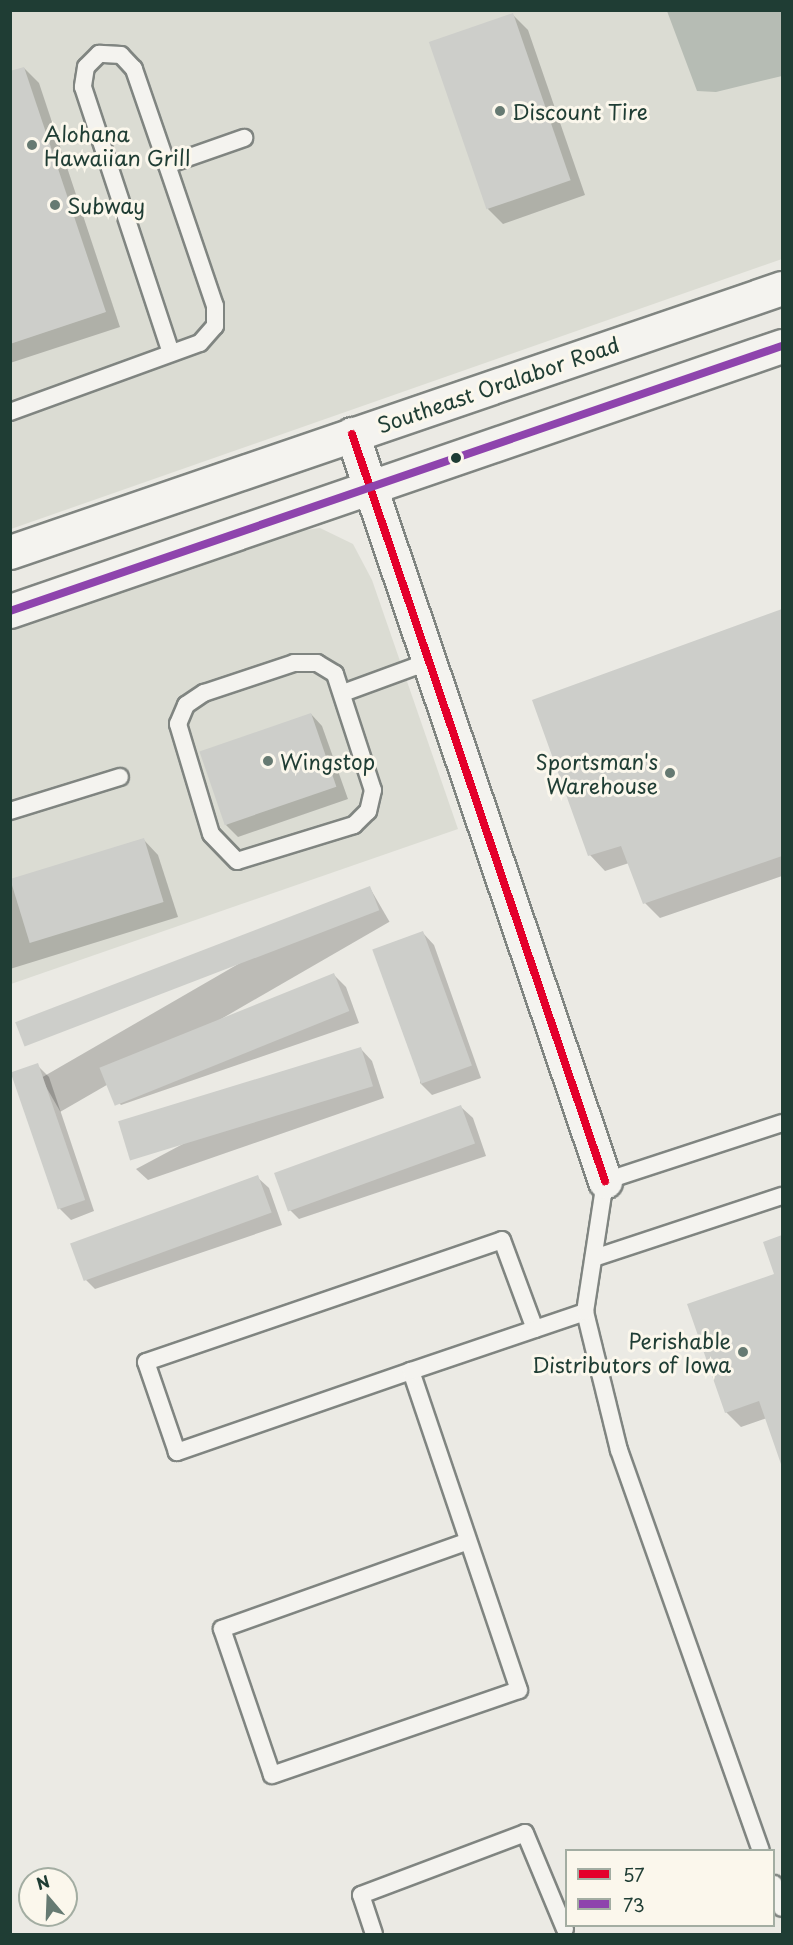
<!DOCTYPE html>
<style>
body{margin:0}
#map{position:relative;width:793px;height:1945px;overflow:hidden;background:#ebeae4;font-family:"Playpen Sans",sans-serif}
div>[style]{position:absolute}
.built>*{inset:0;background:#dbdcd3}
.water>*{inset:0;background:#b6bcb4}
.shadow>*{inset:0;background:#0003;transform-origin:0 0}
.building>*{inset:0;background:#cdceca;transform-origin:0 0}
.roads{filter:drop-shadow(2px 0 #808581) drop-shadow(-2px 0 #808581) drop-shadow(0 2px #808581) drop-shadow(0 -2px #808581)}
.lane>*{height:16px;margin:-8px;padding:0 8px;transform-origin:8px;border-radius:8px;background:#f4f3ef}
.street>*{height:33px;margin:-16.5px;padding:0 16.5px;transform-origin:16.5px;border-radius:16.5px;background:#f4f3ef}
.primary>*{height:33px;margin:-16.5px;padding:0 16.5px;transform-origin:16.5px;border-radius:16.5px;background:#f4f3ef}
.bus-1>*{height:8px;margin:-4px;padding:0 4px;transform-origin:4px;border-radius:4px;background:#e4002b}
.bus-2>*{height:8px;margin:-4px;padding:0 4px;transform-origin:4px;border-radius:4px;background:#8e44ad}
.dots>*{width:16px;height:16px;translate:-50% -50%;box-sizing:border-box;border:3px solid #fbf7ec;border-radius:50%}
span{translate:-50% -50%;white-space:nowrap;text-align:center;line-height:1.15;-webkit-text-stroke:6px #fbf7ec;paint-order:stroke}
.poi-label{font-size:21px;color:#1f3d34}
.left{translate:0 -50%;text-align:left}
.right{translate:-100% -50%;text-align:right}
.street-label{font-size:21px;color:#1f3d34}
.frame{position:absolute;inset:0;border:12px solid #1f3d34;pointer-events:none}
.legend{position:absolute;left:565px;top:1849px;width:210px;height:78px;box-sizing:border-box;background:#fbf7ec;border:2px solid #a3ada2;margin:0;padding:8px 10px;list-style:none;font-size:18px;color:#1f3d34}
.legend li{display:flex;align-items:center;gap:12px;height:30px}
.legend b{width:30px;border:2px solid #a3ada2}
.north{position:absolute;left:18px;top:1867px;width:60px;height:60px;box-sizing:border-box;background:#fbf7ec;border:2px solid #a3ada2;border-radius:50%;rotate:341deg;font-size:16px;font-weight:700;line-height:24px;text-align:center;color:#1f3d34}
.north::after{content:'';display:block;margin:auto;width:21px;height:27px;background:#667a72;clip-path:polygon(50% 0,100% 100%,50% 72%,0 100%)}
</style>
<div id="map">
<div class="built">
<i style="clip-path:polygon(10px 11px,782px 11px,782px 259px,11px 529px)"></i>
<i style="clip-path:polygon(320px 528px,353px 544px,372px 580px,458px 829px,11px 984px,10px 628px,291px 532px)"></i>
</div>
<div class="water">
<i style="clip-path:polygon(667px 11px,782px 11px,782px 76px,716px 92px,697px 91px)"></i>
</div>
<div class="shadow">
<i style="clip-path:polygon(513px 15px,528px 30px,585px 195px,503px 224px,488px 209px)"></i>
<i style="clip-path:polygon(24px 68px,39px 83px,120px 327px,10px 363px,10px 73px)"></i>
<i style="clip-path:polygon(782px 611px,782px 876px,660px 918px,645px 903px,629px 863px,605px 871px,590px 855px,534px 701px)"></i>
<i style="clip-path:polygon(311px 714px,322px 726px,348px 799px,238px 837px,226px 825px)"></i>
<i style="clip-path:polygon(143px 839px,158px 855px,178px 917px,10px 969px,10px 881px)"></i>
<i style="left:370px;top:888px;width:39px;height:380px;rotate:60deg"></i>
<i style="clip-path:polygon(423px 933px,434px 945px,481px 1078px,432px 1095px,420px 1083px)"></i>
<i style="clip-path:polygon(334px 975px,346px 987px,359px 1023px,121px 1105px,110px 1093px)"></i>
<i style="clip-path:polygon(361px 1049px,372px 1061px,384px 1098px,148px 1180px,136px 1169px)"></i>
<i style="clip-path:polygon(37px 1065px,49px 1077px,94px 1211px,71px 1220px,59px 1208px)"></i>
<i style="clip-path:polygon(461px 1107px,473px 1118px,486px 1156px,299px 1219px,287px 1207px)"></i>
<i style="clip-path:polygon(257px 1177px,269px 1188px,282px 1225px,95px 1289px,83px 1277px)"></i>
<i style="clip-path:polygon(782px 1236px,782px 1464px,767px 1418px,741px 1427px,726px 1412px,776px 1275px,765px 1242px)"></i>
</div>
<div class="building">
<i style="left:513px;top:13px;width:177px;height:89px;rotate:71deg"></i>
<i style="clip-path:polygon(24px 67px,106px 312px,10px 344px,10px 71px)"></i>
<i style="clip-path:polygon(782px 609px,782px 856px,643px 904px,621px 846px,588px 856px,532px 700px)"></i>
<i style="left:311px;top:713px;width:78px;height:118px;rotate:71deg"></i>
<i style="left:144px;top:838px;width:67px;height:140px;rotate:73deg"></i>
<i style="left:370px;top:886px;width:26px;height:380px;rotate:69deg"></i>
<i style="left:423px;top:931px;width:143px;height:54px;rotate:70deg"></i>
<i style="left:334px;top:973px;width:41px;height:253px;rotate:68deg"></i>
<i style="left:361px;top:1047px;width:41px;height:254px;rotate:73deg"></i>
<i style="left:38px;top:1063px;width:145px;height:29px;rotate:71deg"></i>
<i style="left:461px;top:1105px;width:41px;height:199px;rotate:70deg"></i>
<i style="left:258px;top:1175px;width:40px;height:200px;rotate:70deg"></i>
<i style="clip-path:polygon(782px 1235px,782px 1467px,759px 1401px,725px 1413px,687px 1304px,774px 1274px,763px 1242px)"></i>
</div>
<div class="roads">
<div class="lane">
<i style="left:167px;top:165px;width:102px;rotate:-109deg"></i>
<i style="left:134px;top:69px;width:19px;rotate:-133deg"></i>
<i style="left:121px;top:55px;width:22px;rotate:-177deg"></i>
<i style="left:99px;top:54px;width:18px;rotate:135deg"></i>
<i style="left:86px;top:67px;width:20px;rotate:99deg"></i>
<i style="left:83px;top:87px;width:280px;rotate:71.7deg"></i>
<i style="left:10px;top:412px;width:202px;rotate:-20deg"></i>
<i style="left:200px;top:343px;width:23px;rotate:-49deg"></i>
<i style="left:215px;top:326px;width:20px;rotate:-90deg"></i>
<i style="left:215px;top:306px;width:149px;rotate:-108.8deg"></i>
<i style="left:167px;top:165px;width:82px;rotate:-19.3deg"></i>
<i style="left:294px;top:663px;width:23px"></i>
<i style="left:317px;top:663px;width:21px;rotate:31deg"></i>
<i style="left:335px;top:674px;width:122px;rotate:71.9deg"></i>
<i style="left:373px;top:790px;width:22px;rotate:103deg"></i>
<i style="left:368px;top:811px;width:20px;rotate:135deg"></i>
<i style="left:354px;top:825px;width:122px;rotate:162.9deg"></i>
<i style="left:237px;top:861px;width:37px;rotate:-134deg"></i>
<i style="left:211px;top:834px;width:115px;rotate:-106.7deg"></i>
<i style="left:178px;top:724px;width:21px;rotate:-67deg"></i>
<i style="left:186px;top:705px;width:22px;rotate:-34deg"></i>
<i style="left:204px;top:693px;width:95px;rotate:-18.4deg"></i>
<i style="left:343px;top:693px;width:93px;rotate:-20.2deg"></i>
<i style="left:10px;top:811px;width:115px;rotate:-17.2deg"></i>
<i style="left:594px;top:1258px;width:198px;rotate:-18.3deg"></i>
<i style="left:585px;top:1312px;width:142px;rotate:76.2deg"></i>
<i style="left:619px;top:1450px;width:424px;rotate:70.5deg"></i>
<i style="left:411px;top:1371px;width:248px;rotate:160.9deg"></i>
<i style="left:177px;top:1452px;width:95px;rotate:-109deg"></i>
<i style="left:146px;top:1362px;width:376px;rotate:-18.9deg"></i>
<i style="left:502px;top:1240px;width:95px;rotate:69.7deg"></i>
<i style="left:466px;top:1542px;width:259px;rotate:160.4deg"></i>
<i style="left:222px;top:1629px;width:154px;rotate:71.1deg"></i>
<i style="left:272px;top:1775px;width:261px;rotate:-19deg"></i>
<i style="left:519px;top:1690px;width:337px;rotate:-108.7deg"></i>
<i style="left:411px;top:1371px;width:184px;rotate:-18.7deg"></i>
<i style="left:585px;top:1312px;width:133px;rotate:-81.3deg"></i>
<i style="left:605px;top:1181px;width:186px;rotate:-18.1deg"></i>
<i style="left:774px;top:1884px;width:25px;rotate:72deg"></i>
<i style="left:374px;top:1934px;width:41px;rotate:-108.4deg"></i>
<i style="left:361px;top:1895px;width:175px;rotate:-20.7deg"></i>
<i style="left:525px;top:1833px;width:104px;rotate:67.4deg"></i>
</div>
<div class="street">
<i style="left:352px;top:434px;width:789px;rotate:71.29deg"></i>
</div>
<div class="primary">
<i style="left:10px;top:552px;width:816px;rotate:-18.88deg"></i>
<i style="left:10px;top:611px;width:816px;rotate:-18.95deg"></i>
</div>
</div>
<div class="bus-1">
<i style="left:352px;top:434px;width:789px;rotate:71.29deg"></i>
</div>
<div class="bus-2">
<i style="left:10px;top:611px;width:816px;rotate:-18.95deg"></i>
</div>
<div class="dots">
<i style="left:500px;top:111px;background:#667a72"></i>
<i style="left:32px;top:145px;background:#667a72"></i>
<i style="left:55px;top:205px;background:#667a72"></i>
<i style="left:456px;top:458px;background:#1f3d34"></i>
<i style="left:268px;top:761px;background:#667a72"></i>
<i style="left:670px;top:773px;background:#667a72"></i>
<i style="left:743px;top:1352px;background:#667a72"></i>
</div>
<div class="poi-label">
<span class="left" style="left:512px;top:111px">Discount Tire</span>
<span class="left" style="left:44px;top:145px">Alohana<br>Hawaiian Grill</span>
<span class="left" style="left:67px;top:205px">Subway</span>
<span class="left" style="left:280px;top:761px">Wingstop</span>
<span class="right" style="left:658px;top:773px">Sportsman's<br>Warehouse</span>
<span class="right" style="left:731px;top:1352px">Perishable<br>Distributors of Iowa</span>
</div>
<div class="street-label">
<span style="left:498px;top:384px;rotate:-19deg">Southeast Oralabor Road</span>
</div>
<div class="frame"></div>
<ul class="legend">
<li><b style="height:8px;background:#e4002b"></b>57</li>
<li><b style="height:8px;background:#8e44ad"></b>73</li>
</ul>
<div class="north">N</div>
</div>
